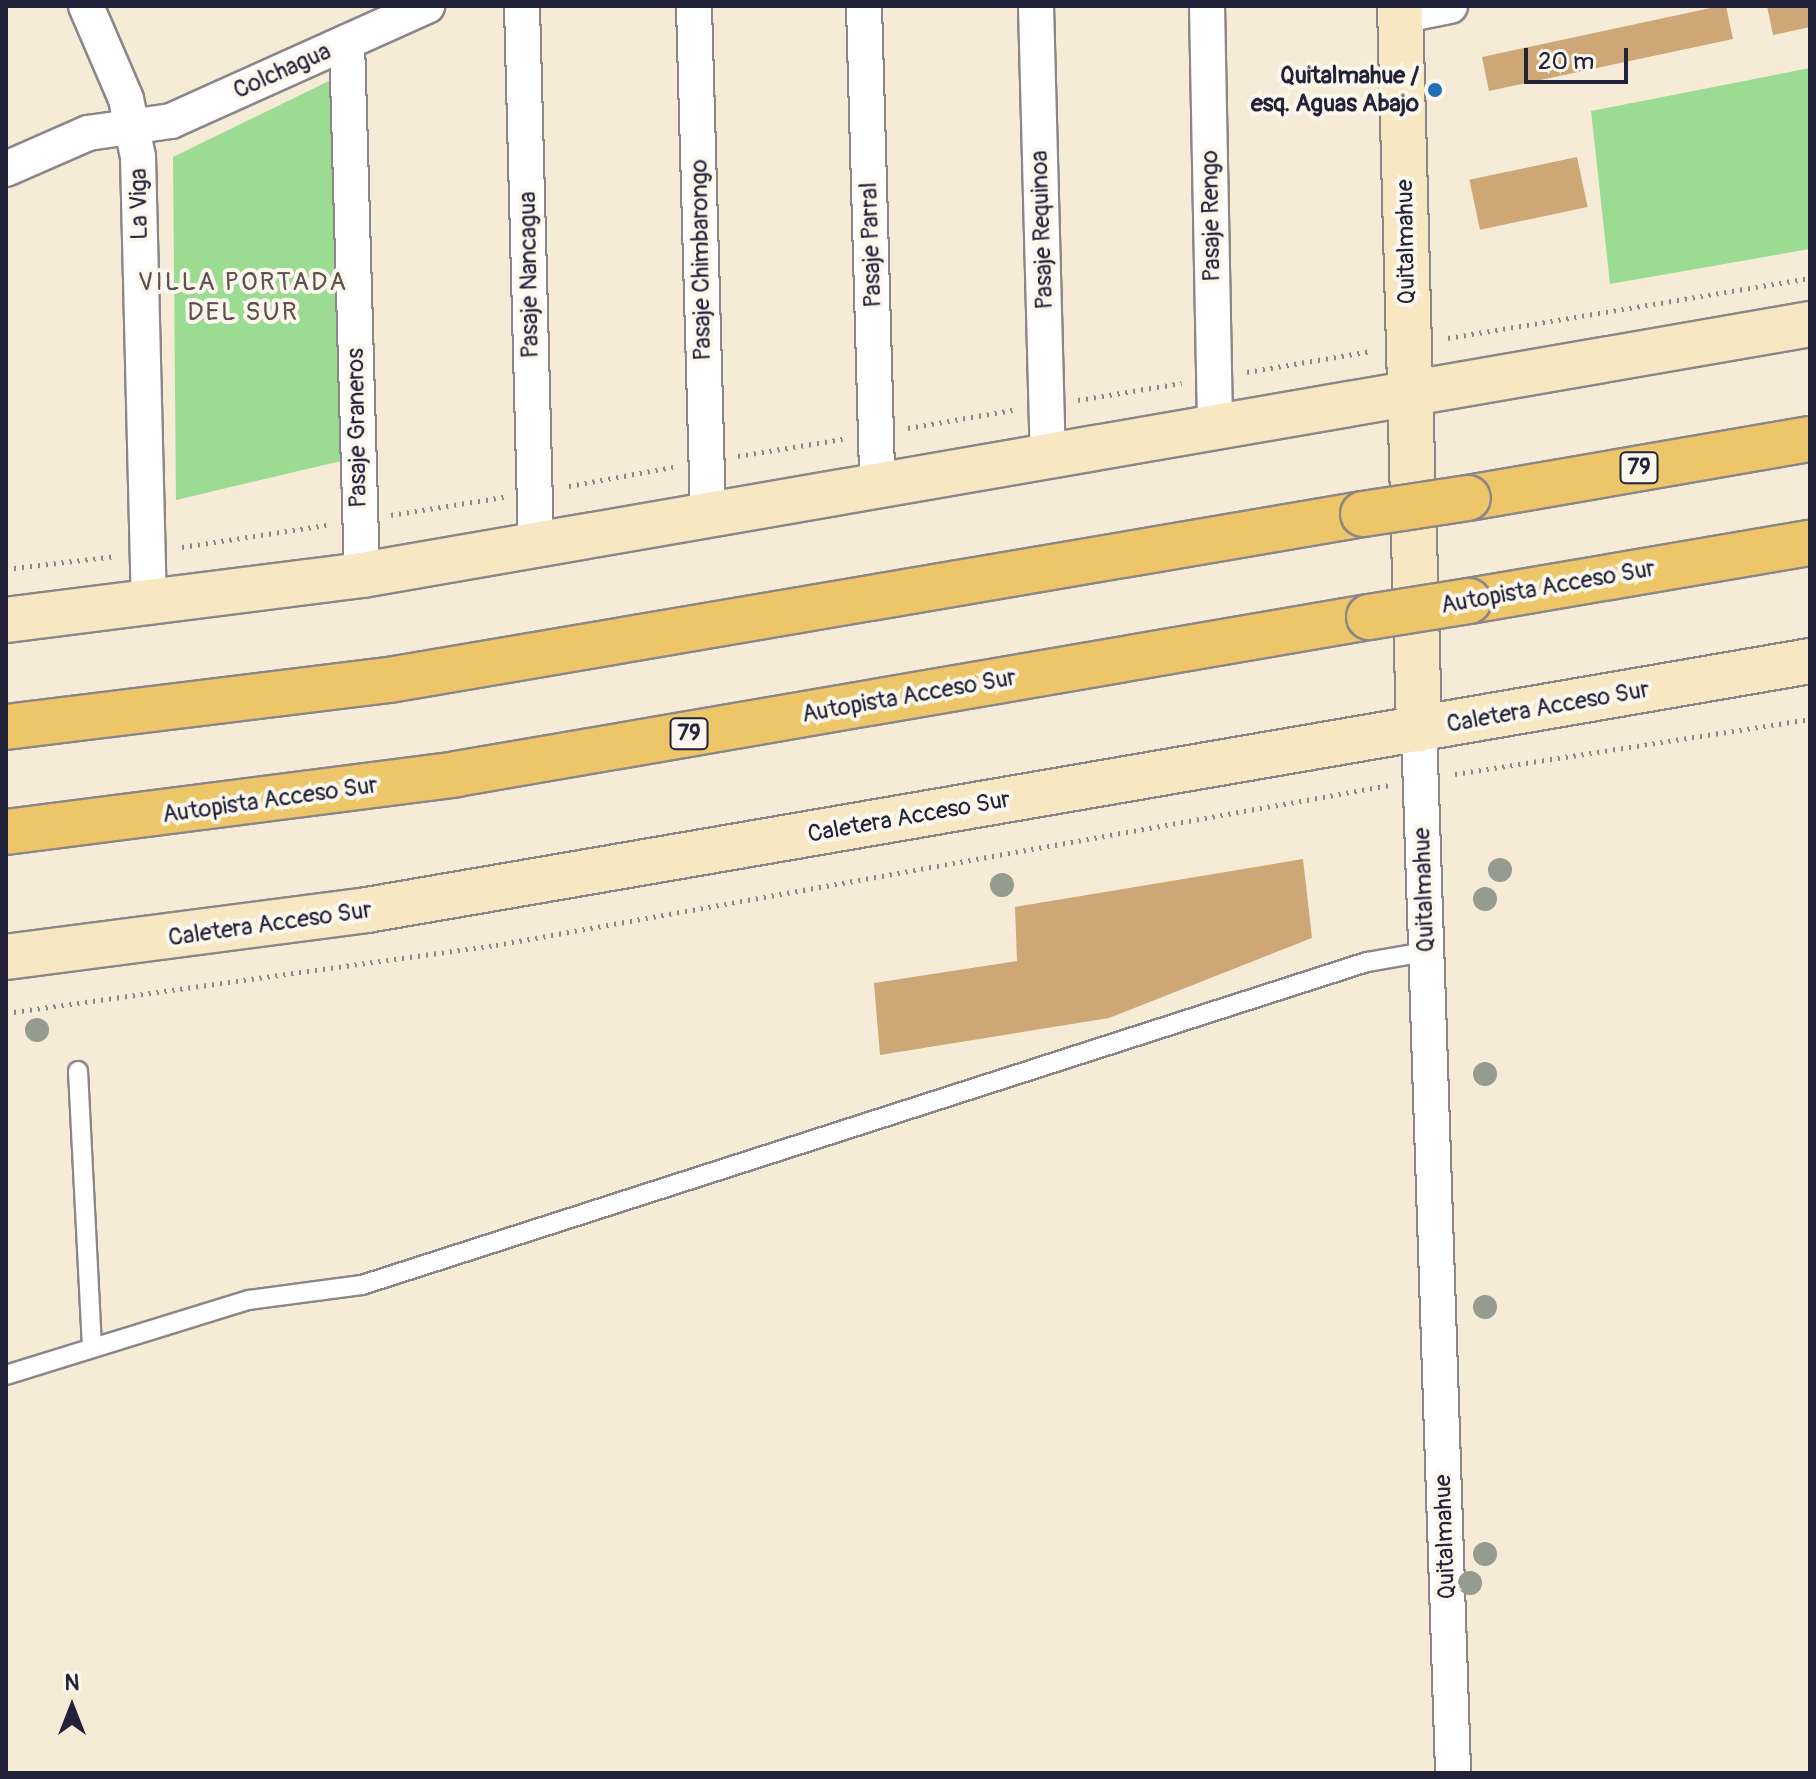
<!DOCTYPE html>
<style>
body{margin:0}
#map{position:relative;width:1816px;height:1779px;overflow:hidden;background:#f5ebd6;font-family:Pangolin,sans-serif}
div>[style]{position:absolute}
.green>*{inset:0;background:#9cdc92}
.building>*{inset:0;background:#cea776;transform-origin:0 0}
.path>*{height:5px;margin-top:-2.5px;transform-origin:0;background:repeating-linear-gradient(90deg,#8c8688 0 2px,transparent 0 8px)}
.roads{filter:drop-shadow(2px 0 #8c8688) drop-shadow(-2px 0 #8c8688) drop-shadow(0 2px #8c8688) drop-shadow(0 -2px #8c8688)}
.lane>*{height:18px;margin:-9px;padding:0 9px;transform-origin:9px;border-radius:9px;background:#fff}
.street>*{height:34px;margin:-17px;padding:0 17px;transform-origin:17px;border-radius:17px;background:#fff}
.secondary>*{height:44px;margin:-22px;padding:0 22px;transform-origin:22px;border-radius:22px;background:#f7e8c3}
.highway>*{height:44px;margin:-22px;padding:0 22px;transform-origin:22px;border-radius:22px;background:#ecc669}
.bridges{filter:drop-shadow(2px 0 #8c8688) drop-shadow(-2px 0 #8c8688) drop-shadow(0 2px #8c8688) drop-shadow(0 -2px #8c8688)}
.highway-bridge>*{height:44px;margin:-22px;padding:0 22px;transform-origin:22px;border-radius:22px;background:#ecc669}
.trees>*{width:24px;height:24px;margin:-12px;border-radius:50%;background:#959b8f}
.dots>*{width:22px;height:22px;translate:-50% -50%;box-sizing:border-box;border:4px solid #fbf7ec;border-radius:50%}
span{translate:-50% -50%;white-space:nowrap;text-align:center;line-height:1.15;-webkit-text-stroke:8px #fbf7ec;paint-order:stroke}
.shield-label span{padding:2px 6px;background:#fbf7ec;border:2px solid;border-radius:6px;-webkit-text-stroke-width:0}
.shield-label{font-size:22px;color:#22223b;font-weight:700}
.street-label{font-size:24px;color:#22223b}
.poi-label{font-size:24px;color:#22223b;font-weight:700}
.right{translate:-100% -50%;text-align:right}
.neighbourhood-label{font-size:26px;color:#5e5150;letter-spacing:2px}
.frame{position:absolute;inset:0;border:8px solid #22223b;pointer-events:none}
.north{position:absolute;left:32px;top:1667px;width:80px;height:80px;-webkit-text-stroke:6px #fbf7ec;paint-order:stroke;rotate:0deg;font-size:22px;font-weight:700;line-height:32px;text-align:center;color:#22223b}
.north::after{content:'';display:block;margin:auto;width:28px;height:36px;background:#22223b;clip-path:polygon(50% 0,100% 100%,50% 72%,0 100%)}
.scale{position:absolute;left:1524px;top:48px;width:104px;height:36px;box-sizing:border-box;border:4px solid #22223b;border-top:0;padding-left:10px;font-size:24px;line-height:28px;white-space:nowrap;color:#22223b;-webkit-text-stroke:6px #fbf7ec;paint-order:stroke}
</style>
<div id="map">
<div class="green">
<i style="clip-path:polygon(1810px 68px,1810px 249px,1610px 284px,1591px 111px)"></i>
<i style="clip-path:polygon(331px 80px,341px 461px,176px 500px,173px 157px)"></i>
</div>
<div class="building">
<i style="clip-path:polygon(1720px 6px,1726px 6px,1733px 39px,1489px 91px,1482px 57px)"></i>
<i style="clip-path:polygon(1767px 6px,1810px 6px,1810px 27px,1773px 35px)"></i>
<i style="left:1577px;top:157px;width:51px;height:110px;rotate:78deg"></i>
<i style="clip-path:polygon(1303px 859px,1312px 938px,1109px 1018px,880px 1055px,874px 983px,1017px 961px,1015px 907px)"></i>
</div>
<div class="path">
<i style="left:1448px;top:338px;width:367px;rotate:-9.4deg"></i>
<i style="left:1247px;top:372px;width:126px;rotate:-9.6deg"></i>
<i style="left:1078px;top:400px;width:105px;rotate:-9.3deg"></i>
<i style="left:908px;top:428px;width:106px;rotate:-9.8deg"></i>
<i style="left:738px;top:456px;width:106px;rotate:-9.2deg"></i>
<i style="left:569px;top:486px;width:106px;rotate:-10.4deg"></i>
<i style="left:391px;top:515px;width:114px;rotate:-9.1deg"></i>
<i style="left:182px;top:547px;width:146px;rotate:-8.7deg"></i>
<i style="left:6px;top:569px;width:111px;rotate:-6.7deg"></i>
<i style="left:1455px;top:774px;width:359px;rotate:-8.8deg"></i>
<i style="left:6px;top:1013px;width:495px;rotate:-7.9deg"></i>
<i style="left:496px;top:945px;width:908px;rotate:-10.15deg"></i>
</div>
<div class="roads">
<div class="lane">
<i style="left:78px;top:1071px;width:276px;rotate:87.1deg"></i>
<i style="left:6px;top:1375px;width:254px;rotate:-17.2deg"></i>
<i style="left:249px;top:1300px;width:114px;rotate:-7.6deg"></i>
<i style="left:362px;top:1285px;width:1056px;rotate:-17.82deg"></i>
<i style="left:1367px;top:962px;width:59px;rotate:-9.8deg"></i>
</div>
<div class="street">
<i style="left:86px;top:6px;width:101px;rotate:66.7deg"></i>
<i style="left:126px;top:99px;width:59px;rotate:78.3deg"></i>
<i style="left:138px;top:157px;width:447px;rotate:88.6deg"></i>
<i style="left:522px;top:6px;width:539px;rotate:88.51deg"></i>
<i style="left:694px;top:6px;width:508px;rotate:88.42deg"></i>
<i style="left:864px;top:6px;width:479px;rotate:88.4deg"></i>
<i style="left:1036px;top:6px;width:449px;rotate:88.5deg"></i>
<i style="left:1207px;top:6px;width:419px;rotate:88.9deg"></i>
<i style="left:1400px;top:16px;width:51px;rotate:-11.3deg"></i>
<i style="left:347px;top:42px;width:533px;rotate:88.39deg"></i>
<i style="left:6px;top:169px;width:90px;rotate:-23.7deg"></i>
<i style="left:88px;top:133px;width:84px;rotate:-8.2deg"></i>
<i style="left:171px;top:121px;width:281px;rotate:-24.2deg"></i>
<i style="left:1419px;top:729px;width:1045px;rotate:88.13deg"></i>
</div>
<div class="secondary">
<i style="left:1400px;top:6px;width:723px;rotate:88.49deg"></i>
<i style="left:6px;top:620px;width:359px;rotate:-7.2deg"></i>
<i style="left:362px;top:575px;width:1470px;rotate:-9.83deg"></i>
<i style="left:6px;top:957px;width:364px;rotate:-7.4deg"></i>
<i style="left:367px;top:910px;width:1464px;rotate:-9.79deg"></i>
</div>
<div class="highway">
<i style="left:1468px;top:498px;width:347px;rotate:-9.8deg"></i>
<i style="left:1469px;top:601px;width:346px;rotate:-9.7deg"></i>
<i style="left:6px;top:727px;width:386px;rotate:-7deg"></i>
<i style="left:389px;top:680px;width:988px;rotate:-9.67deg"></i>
<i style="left:6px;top:832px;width:454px;rotate:-7.3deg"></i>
<i style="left:456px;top:774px;width:926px;rotate:-9.76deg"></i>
</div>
</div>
<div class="bridges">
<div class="highway-bridge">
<i style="left:1363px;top:514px;width:106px;rotate:-8.7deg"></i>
<i style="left:1369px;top:617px;width:101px;rotate:-9.1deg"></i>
</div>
</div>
<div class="trees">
<i style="left:1500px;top:870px"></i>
<i style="left:1002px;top:885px"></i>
<i style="left:1485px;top:899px"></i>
<i style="left:37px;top:1030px"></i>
<i style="left:1485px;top:1074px"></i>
<i style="left:1485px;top:1307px"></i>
<i style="left:1485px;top:1554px"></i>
<i style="left:1470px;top:1583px"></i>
</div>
<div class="dots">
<i style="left:1435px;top:90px;background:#1f6fb2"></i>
</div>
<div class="shield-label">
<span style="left:1639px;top:468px">79</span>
<span style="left:689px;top:734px">79</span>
</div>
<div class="street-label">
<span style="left:282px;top:71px;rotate:-24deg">Colchagua</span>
<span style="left:139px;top:204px;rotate:-91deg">La Viga</span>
<span style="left:1211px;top:216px;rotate:-91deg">Pasaje Rengo</span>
<span style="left:1042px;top:230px;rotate:-92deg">Pasaje Requinoa</span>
<span style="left:1406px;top:242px;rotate:-91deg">Quitalmahue</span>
<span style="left:871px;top:245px;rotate:-92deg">Pasaje Parral</span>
<span style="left:701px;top:260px;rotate:-91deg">Pasaje Chimbarongo</span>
<span style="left:529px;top:275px;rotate:-91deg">Pasaje Nancagua</span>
<span style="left:357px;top:428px;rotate:-91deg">Pasaje Graneros</span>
<span style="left:1548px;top:587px;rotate:-10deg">Autopista Acceso Sur</span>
<span style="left:909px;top:696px;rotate:-10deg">Autopista Acceso Sur</span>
<span style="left:1548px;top:707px;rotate:-10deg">Caletera Acceso Sur</span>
<span style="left:270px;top:800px;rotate:-8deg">Autopista Acceso Sur</span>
<span style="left:909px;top:817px;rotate:-10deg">Caletera Acceso Sur</span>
<span style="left:1424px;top:890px;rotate:-92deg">Quitalmahue</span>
<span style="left:270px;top:924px;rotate:-8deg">Caletera Acceso Sur</span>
<span style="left:1445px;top:1537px;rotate:-92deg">Quitalmahue</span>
</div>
<div class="poi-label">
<span class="right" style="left:1419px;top:90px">Quitalmahue /<br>esq. Aguas Abajo</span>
</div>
<div class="neighbourhood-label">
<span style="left:243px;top:298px">VILLA PORTADA<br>DEL SUR</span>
</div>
<div class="frame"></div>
<div class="north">N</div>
<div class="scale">20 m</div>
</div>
